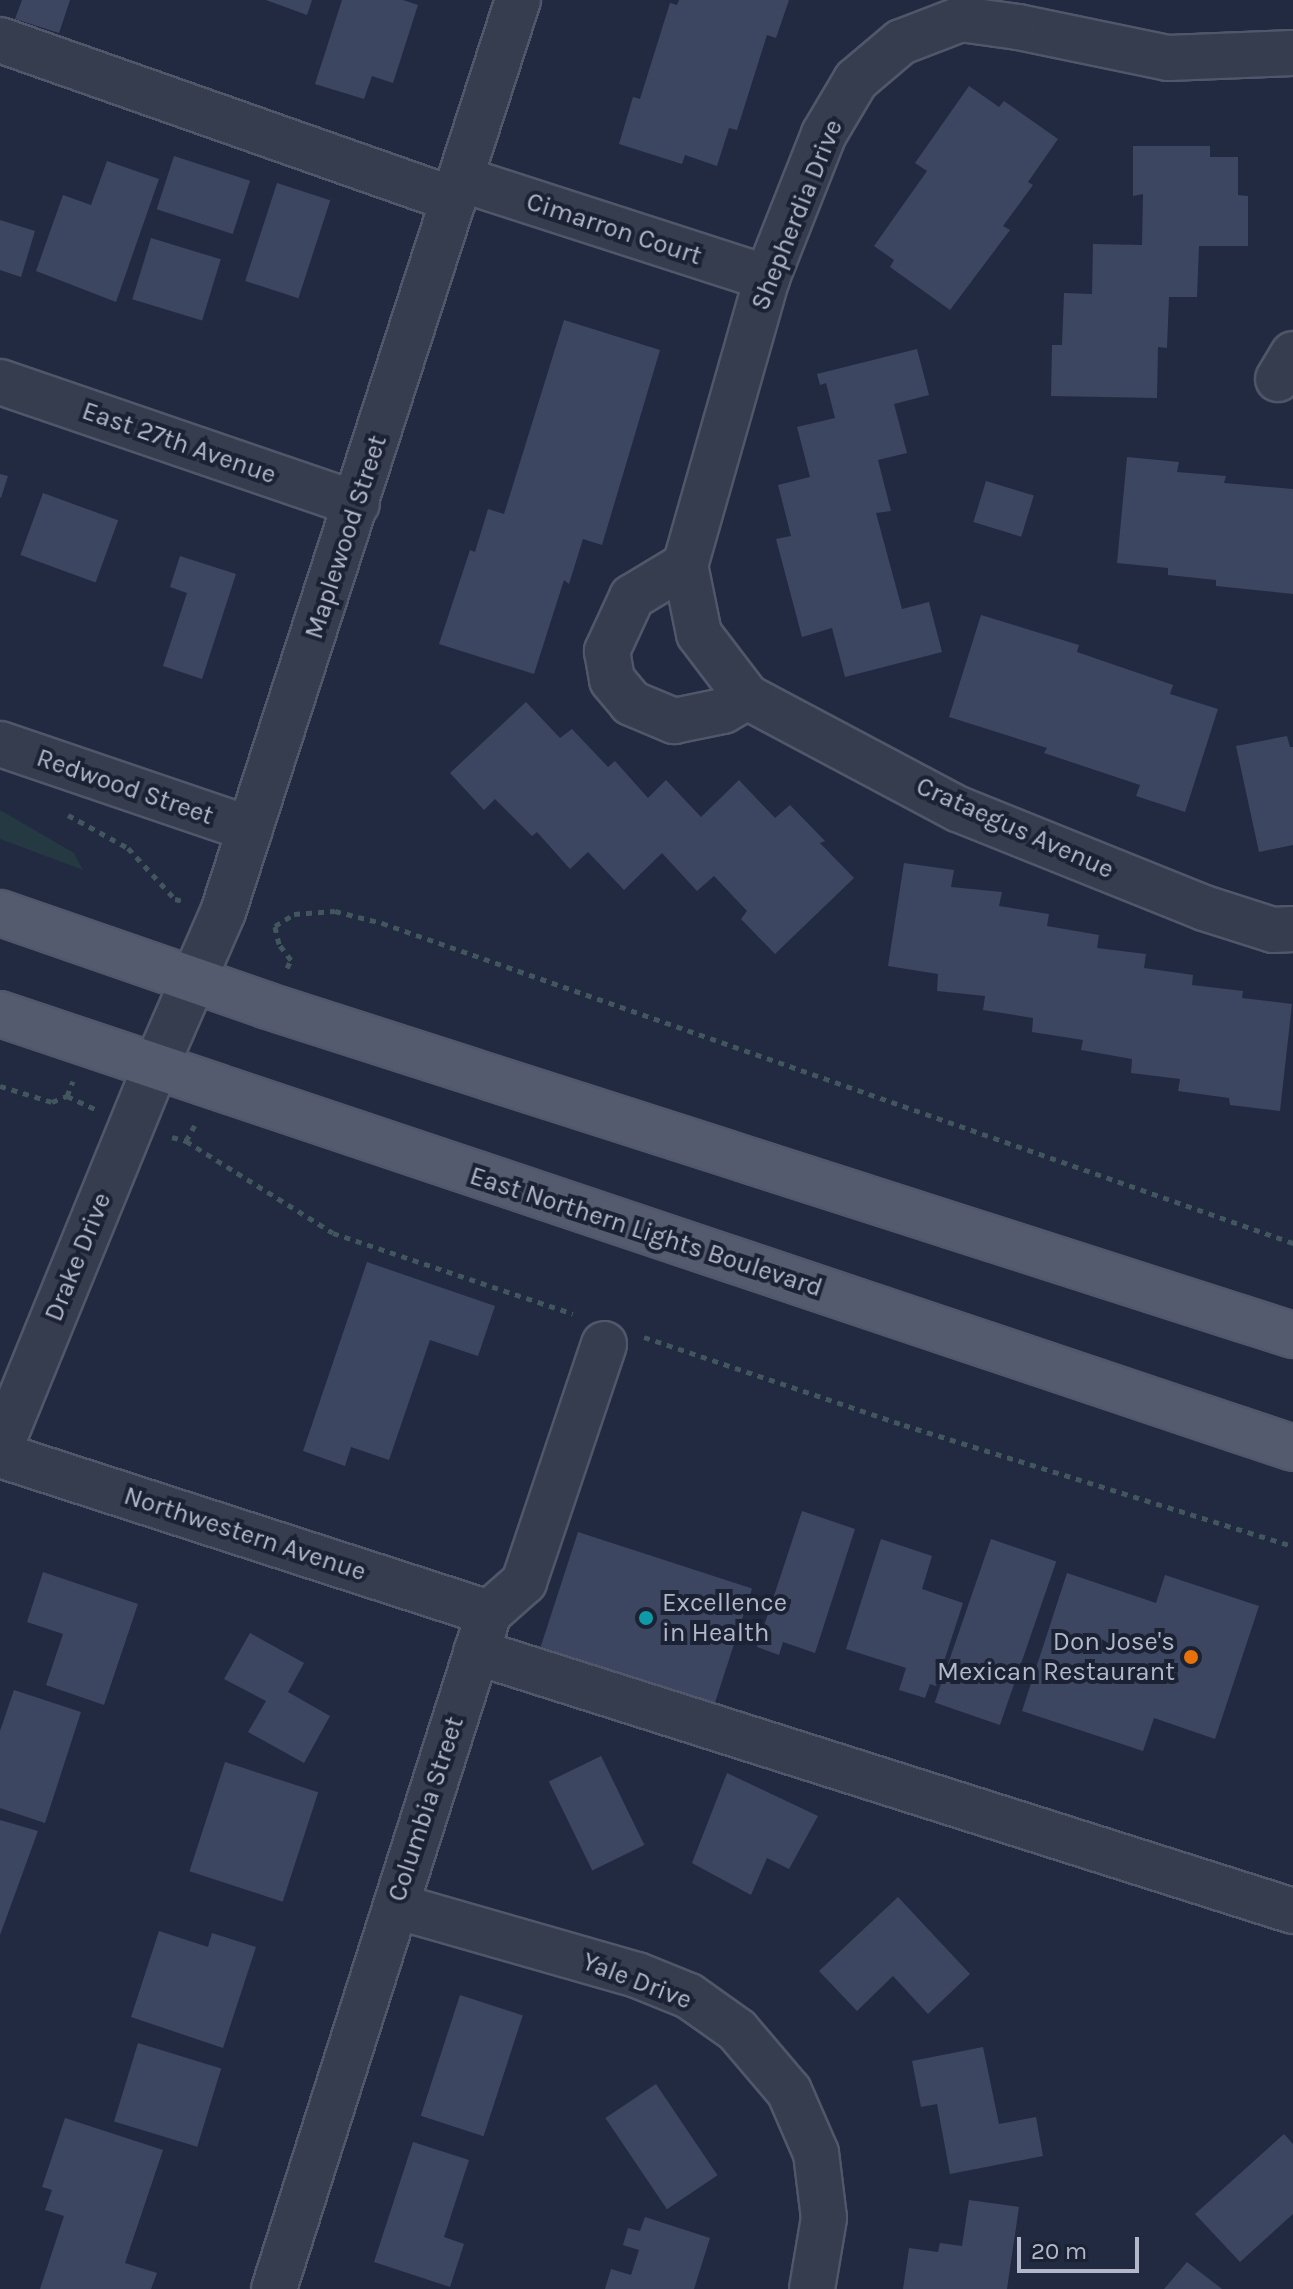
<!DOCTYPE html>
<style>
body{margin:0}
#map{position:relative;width:1293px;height:2289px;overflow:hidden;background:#212a40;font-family:Karla,sans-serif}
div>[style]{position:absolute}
.green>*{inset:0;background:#243941}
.building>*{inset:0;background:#3d4660;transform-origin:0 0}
.path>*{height:5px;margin-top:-2.5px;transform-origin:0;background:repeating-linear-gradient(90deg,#42565d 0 6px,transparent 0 12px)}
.roads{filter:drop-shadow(2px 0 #51576a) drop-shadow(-2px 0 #51576a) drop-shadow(0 2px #51576a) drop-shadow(0 -2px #51576a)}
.minor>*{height:44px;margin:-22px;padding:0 22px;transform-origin:22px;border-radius:22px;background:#363d4f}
.major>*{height:44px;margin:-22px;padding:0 22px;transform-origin:22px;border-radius:22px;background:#545b6f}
.dots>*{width:22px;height:22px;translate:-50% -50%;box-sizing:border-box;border:4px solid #1b2234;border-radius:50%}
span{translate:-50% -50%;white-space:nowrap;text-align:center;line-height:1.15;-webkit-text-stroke:8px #1b2234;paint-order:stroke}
.street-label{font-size:26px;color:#b2b7ca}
.poi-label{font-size:26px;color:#b2b7ca}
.left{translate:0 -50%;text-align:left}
.right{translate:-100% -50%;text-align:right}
.scale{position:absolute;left:1017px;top:2237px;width:122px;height:36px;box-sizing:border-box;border:4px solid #b2b7ca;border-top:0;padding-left:10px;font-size:24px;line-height:28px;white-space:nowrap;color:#b2b7ca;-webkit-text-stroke:6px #1b2234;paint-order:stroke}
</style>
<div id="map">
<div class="green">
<i style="clip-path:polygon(0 810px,74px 853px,83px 870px,0 839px)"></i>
</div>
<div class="building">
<i style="clip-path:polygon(22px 0,70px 0,59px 33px,15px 19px)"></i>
<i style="clip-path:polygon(266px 0,312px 0,307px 15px)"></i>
<i style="clip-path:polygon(342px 0,403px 0,418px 5px,393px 83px,372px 76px,364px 99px,315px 84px)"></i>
<i style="clip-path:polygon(679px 0,789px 0,776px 38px,767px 35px,737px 130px,729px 128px,717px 166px,685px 155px,682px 164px,619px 144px,633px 97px,640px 99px,670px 3px,677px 5px)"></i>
<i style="clip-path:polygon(969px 86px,999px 107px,1004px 101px,1058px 139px,1028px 182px,1033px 185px,1003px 226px,1010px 230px,950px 310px,890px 267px,894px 260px,874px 246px,927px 171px,915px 163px)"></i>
<i style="clip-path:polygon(1133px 146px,1210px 146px,1210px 157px,1238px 157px,1238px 195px,1248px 196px,1248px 246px,1199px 246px,1197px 297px,1169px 297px,1167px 348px,1158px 347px,1157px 398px,1051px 396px,1052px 345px,1062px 345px,1064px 293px,1092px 294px,1093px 244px,1142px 245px,1143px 194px,1133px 196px)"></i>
<i style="left:174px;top:156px;width:80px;height:56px;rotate:18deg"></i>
<i style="clip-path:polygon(107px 161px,159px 179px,116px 302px,36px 271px,63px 195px,91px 205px)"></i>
<i style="left:277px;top:183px;width:56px;height:103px;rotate:18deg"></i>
<i style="clip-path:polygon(0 220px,35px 231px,21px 277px,0 270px)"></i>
<i style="left:151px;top:238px;width:73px;height:64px;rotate:17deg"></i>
<i style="clip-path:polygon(564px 320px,660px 350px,602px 545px,583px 539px,569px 584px,564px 580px,534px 674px,439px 644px,470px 550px,475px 552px,488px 509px,504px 514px)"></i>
<i style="clip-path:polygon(917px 349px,929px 395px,894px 404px,907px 453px,878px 460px,891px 511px,876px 513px,902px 609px,929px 602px,942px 652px,845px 677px,832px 628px,802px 637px,776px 539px,791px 536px,778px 485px,810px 477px,797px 427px,835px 418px,826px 383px,820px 385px,817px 374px)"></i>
<i style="clip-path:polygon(1127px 457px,1179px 462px,1177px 472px,1226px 476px,1224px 483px,1293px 489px,1293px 594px,1216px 586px,1216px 580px,1168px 575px,1168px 568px,1117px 563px)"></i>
<i style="clip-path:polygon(0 474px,8px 476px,1px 498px,0 497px)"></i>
<i style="left:986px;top:481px;width:50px;height:43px;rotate:17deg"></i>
<i style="left:43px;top:493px;width:80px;height:66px;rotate:20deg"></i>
<i style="clip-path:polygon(180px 556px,236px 574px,202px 679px,163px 666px,187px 593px,170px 587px)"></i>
<i style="clip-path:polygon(981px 615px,1079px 645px,1077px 652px,1173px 685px,1170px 694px,1218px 709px,1185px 812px,1136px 796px,1140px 785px,1044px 753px,1047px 748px,949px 717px)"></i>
<i style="clip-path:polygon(526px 702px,560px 738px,572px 729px,608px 767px,615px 761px,648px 798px,666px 780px,701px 817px,739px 780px,775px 818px,790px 805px,825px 841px,820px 843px,854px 878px,775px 954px,741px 919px,747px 911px,714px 876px,697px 891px,662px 853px,624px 890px,588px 852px,570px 869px,537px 832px,532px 836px,495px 799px,484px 810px,450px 773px)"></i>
<i style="clip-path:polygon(1287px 736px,1290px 747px,1293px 747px,1293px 845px,1259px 852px,1236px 746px)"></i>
<i style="clip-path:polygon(904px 863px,954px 870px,951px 887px,1002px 892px,999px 906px,1049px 914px,1047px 926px,1099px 935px,1097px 948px,1146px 954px,1144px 968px,1193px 975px,1192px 985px,1243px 991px,1242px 998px,1292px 1004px,1280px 1111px,1230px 1105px,1229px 1098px,1178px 1091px,1180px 1079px,1131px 1073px,1132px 1059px,1081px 1050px,1083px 1040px,1032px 1032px,1033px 1018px,983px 1010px,985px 996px,937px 991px,938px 974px,888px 966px)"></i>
<i style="clip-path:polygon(367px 1262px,495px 1306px,478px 1356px,430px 1340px,389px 1460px,351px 1447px,345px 1466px,303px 1451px)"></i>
<i style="clip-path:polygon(802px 1511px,855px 1529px,815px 1653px,783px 1642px,779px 1655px,757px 1647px)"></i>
<i style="left:578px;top:1532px;width:183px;height:121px;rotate:18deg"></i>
<i style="clip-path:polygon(881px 1539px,932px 1556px,922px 1589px,963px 1603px,936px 1686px,930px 1684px,925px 1698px,899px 1690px,906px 1668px,846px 1649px)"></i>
<i style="left:991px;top:1539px;width:69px;height:173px;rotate:19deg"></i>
<i style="clip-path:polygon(43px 1572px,138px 1604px,104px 1705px,46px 1685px,63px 1634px,27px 1622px)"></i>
<i style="clip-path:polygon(1067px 1573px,1156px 1603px,1165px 1575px,1259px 1606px,1215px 1739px,1154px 1718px,1143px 1751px,1022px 1711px)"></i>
<i style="clip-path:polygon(250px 1633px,304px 1663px,288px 1692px,330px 1716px,304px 1763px,248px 1732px,266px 1701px,224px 1679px)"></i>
<i style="clip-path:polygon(14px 1690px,81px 1712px,45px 1823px,0 1808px,0 1731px)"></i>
<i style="left:601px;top:1756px;width:99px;height:58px;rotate:64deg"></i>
<i style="left:225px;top:1762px;width:98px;height:115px;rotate:18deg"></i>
<i style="clip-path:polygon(727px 1773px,818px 1816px,789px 1869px,767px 1858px,751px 1895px,692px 1863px)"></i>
<i style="clip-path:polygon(0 1820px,38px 1831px,0 1935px)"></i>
<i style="clip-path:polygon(898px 1897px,970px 1974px,928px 2014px,893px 1976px,857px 2011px,819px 1971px)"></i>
<i style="clip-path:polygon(159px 1931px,208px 1947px,212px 1933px,256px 1947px,223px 2048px,131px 2017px)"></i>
<i style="left:460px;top:1995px;width:66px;height:127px;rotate:18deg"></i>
<i style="left:138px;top:2043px;width:87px;height:82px;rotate:17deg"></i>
<i style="clip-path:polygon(983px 2047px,999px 2124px,1036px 2117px,1043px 2156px,950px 2174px,937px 2104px,921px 2107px,912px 2061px)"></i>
<i style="left:656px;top:2084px;width:110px;height:61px;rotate:56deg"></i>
<i style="clip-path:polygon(65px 2118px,163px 2150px,125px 2263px,157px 2273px,151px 2289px,40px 2289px,64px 2216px,45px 2210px,52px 2190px,42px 2187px)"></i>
<i style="clip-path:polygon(1284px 2134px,1293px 2144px,1293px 2214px,1240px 2262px,1195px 2214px)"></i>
<i style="clip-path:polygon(413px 2142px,469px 2160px,444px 2237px,464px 2244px,450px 2287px,374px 2262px)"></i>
<i style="clip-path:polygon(969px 2200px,1019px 2207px,1007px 2289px,903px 2289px,909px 2248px,938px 2252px,940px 2243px,962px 2246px)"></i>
<i style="clip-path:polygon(645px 2217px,710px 2238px,694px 2289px,605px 2289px,611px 2269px,631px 2275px,639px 2250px,623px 2245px,628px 2228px,640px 2231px)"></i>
<i style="clip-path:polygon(1187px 2262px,1222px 2289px,1164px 2289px)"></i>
</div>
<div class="path">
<i style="left:68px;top:815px;width:68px;rotate:28.8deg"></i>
<i style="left:128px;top:848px;width:69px;rotate:47.3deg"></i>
<i style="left:175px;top:899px;width:8px;rotate:14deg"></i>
<i style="left:287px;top:968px;width:9px;rotate:-63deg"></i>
<i style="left:291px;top:960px;width:20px;rotate:-127deg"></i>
<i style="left:279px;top:944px;width:18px;rotate:-103deg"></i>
<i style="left:275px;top:926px;width:22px;rotate:-32deg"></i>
<i style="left:294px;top:914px;width:41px;rotate:-4.2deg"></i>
<i style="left:335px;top:911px;width:49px;rotate:14.3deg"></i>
<i style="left:382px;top:923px;width:966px;rotate:19.35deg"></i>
<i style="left:0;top:1086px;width:54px;rotate:17.1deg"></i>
<i style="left:52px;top:1102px;width:16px;rotate:-22deg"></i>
<i style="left:67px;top:1096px;width:16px;rotate:-68deg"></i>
<i style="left:67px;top:1096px;width:31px;rotate:25deg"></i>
<i style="left:172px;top:1137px;width:15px;rotate:16deg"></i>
<i style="left:186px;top:1141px;width:173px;rotate:32deg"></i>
<i style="left:333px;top:1233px;width:253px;rotate:18.6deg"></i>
<i style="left:186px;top:1141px;width:18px;rotate:-61deg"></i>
<i style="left:644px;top:1337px;width:274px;rotate:18.7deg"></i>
<i style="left:904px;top:1425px;width:407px;rotate:17.3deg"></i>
</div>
<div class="roads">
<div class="minor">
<i style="left:0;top:40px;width:481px;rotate:19.4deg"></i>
<i style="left:1293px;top:53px;width:125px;rotate:177.7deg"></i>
<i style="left:1168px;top:58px;width:153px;rotate:-168.3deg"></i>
<i style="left:1018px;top:27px;width:58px;rotate:-172deg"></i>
<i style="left:961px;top:19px;width:64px;rotate:159deg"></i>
<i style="left:901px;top:42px;width:59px;rotate:139.8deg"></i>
<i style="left:856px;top:80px;width:63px;rotate:120.7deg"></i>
<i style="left:824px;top:134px;width:155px;rotate:111.6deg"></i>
<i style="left:767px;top:278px;width:298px;rotate:105.9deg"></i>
<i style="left:685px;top:565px;width:70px;rotate:78.5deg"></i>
<i style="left:699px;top:634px;width:79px;rotate:52.7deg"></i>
<i style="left:747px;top:697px;width:239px;rotate:28deg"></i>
<i style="left:958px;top:809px;width:265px;rotate:21.9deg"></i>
<i style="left:1204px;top:908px;width:72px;rotate:17.7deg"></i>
<i style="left:1273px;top:930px;width:20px;rotate:-3deg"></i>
<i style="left:461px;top:179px;width:322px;rotate:17.9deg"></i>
<i style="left:1278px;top:379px;width:29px;rotate:-59deg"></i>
<i style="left:0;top:382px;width:377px;rotate:18.9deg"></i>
<i style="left:685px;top:565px;width:62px;rotate:148.9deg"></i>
<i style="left:632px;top:597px;width:60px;rotate:114.8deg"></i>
<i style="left:607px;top:651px;width:29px;rotate:80deg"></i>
<i style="left:612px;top:680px;width:30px;rotate:50deg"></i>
<i style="left:631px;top:703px;width:47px;rotate:22.7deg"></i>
<i style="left:674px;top:721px;width:50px;rotate:-11.5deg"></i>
<i style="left:723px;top:711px;width:28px;rotate:-30deg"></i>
<i style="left:0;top:744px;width:264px;rotate:18.8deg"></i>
<i style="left:0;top:1448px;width:413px;rotate:-67.8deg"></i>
<i style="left:156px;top:1066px;width:168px;rotate:-66.5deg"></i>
<i style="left:223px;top:912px;width:959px;rotate:-72.08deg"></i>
<i style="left:0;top:1455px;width:514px;rotate:17.91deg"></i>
<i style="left:476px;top:1652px;width:857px;rotate:17.59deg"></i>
<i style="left:396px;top:1906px;width:251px;rotate:16deg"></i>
<i style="left:637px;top:1975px;width:56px;rotate:22deg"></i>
<i style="left:689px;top:1996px;width:59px;rotate:35.3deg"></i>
<i style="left:737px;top:2030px;width:80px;rotate:49.6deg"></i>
<i style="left:789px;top:2091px;width:68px;rotate:66.5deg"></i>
<i style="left:816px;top:2153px;width:65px;rotate:83deg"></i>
<i style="left:824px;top:2218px;width:72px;rotate:99.6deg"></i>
<i style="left:274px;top:2289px;width:709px;rotate:-72.36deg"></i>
<i style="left:489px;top:1613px;width:47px;rotate:-41.5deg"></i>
<i style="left:524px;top:1582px;width:251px;rotate:-71.4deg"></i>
</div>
<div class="major">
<i style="left:0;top:913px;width:281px;rotate:19.1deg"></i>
<i style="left:265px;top:1005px;width:1080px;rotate:17.8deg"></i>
<i style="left:0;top:1014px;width:1364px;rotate:18.55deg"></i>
</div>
</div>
<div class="dots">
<i style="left:646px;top:1618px;background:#0f9aa8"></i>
<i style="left:1191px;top:1657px;background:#e8710a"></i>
</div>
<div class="street-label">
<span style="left:797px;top:215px;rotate:-68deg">Shepherdia Drive</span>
<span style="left:614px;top:229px;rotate:18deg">Cimarron Court</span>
<span style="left:179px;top:443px;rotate:19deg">East 27th Avenue</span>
<span style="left:346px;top:537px;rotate:-72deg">Maplewood Street</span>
<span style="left:125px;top:787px;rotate:19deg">Redwood Street</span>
<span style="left:1015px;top:828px;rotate:24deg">Crataegus Avenue</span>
<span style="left:646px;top:1232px;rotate:18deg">East Northern Lights Boulevard</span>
<span style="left:78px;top:1257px;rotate:-68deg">Drake Drive</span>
<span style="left:245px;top:1534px;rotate:18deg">Northwestern Avenue</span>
<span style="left:426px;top:1809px;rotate:-72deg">Columbia Street</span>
<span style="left:637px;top:1981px;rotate:21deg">Yale Drive</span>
</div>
<div class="poi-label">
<span class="left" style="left:662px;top:1618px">Excellence<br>in Health</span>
<span class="right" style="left:1175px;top:1657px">Don Jose's<br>Mexican Restaurant</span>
</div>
<div class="scale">20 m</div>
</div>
